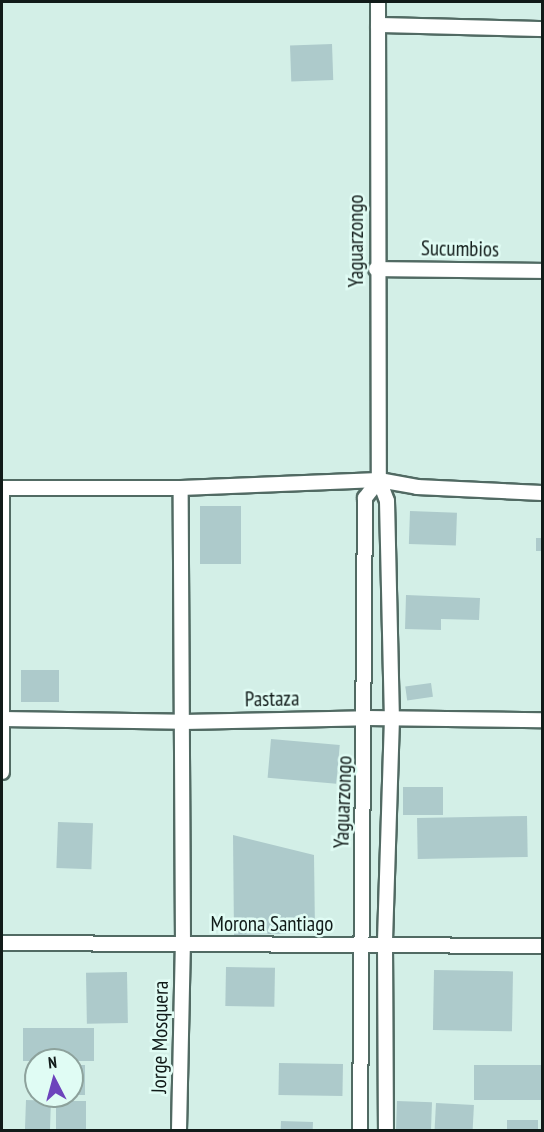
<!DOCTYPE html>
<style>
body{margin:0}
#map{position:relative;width:544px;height:1132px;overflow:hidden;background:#d3efe7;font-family:"PT Sans Narrow",sans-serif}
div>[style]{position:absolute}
.building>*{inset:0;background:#adcacb;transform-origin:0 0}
.roads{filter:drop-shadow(2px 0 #516a63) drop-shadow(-2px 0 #516a63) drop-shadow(0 2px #516a63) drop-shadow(0 -2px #516a63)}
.minor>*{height:14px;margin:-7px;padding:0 7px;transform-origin:7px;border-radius:7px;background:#fff}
span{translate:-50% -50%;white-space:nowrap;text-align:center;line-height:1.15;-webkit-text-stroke:5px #e0fcf4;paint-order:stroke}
.street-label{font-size:21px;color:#111b19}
.frame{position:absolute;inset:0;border:3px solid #111b19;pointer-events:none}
.north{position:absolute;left:24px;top:1048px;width:60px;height:60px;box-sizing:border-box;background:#e0fcf4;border:2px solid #8da29c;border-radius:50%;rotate:354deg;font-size:16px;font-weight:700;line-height:24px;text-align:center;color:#111b19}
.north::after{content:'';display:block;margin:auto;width:21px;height:27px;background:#6d44bc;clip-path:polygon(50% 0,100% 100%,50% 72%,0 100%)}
</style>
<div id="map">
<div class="building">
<i style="left:332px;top:44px;width:36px;height:42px;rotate:88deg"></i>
<i style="left:200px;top:506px;width:41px;height:58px"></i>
<i style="left:410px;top:511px;width:47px;height:33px;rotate:2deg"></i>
<i style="left:536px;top:538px;width:6px;height:13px"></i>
<i style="clip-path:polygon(406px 595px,480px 598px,479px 620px,441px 619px,441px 630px,405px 629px)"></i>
<i style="left:59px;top:670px;width:32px;height:38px;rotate:90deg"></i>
<i style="left:431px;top:683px;width:14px;height:26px;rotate:82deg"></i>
<i style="left:271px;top:739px;width:69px;height:39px;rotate:5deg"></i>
<i style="left:403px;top:787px;width:40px;height:28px"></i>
<i style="left:527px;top:816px;width:41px;height:110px;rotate:89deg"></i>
<i style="left:58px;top:822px;width:35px;height:46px;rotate:2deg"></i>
<i style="clip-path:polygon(233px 835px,314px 855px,315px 933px,234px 935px)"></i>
<i style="left:226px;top:967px;width:49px;height:39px;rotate:1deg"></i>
<i style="left:434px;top:970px;width:79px;height:60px;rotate:1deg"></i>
<i style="left:127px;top:972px;width:51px;height:41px;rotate:89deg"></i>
<i style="left:23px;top:1028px;width:71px;height:33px"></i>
<i style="left:279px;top:1063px;width:64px;height:32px;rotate:1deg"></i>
<i style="left:29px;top:1064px;width:7px;height:30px"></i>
<i style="left:72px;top:1065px;width:13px;height:30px"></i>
<i style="left:474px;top:1065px;width:68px;height:35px"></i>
<i style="left:26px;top:1100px;width:25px;height:30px;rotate:2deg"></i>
<i style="left:56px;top:1101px;width:30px;height:29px"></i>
<i style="left:397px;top:1101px;width:35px;height:29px;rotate:2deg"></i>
<i style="left:436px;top:1103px;width:38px;height:27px;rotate:3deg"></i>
<i style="left:507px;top:1120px;width:31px;height:10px"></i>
<i style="left:281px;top:1121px;width:32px;height:9px;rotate:2deg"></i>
</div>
<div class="roads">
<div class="minor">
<i style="left:378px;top:2px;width:478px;rotate:89.9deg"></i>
<i style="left:379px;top:480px;width:22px;rotate:69deg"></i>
<i style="left:387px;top:501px;width:217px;rotate:88.7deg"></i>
<i style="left:392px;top:718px;width:227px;rotate:91.8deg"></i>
<i style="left:385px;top:945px;width:185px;rotate:89.7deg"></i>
<i style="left:378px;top:25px;width:164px;rotate:1.4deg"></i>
<i style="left:376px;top:269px;width:166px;rotate:0.7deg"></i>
<i style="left:2px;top:719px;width:181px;rotate:0.9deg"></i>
<i style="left:183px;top:722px;width:184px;rotate:-1.2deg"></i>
<i style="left:367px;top:718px;width:175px;rotate:0.7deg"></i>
<i style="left:2px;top:772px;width:284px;rotate:-90deg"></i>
<i style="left:2px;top:488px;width:179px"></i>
<i style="left:181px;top:488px;width:198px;rotate:-2.3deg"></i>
<i style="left:379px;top:480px;width:39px;rotate:10deg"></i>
<i style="left:417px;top:487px;width:125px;rotate:2.7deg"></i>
<i style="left:2px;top:943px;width:540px;rotate:0.32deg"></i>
<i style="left:179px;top:1130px;width:186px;rotate:-88.8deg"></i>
<i style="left:183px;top:944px;width:456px;rotate:-90.3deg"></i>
<i style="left:360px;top:1130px;width:632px;rotate:-89.55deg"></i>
<i style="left:365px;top:498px;width:23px;rotate:-52deg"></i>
</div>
</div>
<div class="street-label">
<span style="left:356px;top:241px;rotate:-90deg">Yaguarzongo</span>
<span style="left:460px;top:249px;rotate:1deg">Sucumbios</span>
<span style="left:272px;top:699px;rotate:-1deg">Pastaza</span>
<span style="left:343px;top:802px;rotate:-88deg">Yaguarzongo</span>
<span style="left:272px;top:924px">Morona Santiago</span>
<span style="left:160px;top:1037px;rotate:-89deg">Jorge Mosquera</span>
</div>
<div class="frame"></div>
<div class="north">N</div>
</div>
